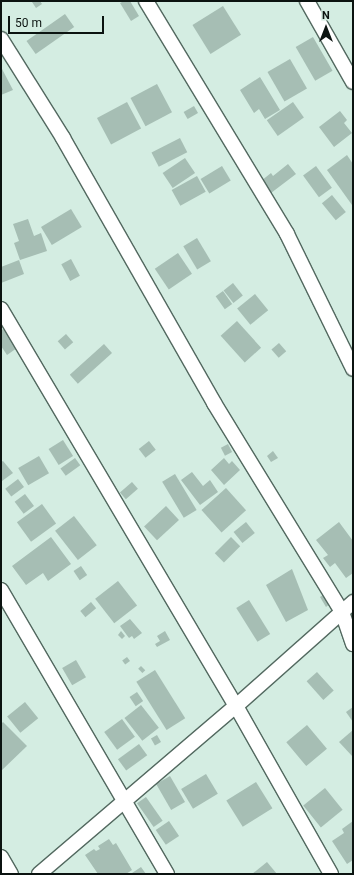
<!DOCTYPE html>
<style>
body{margin:0}
#map{position:relative;width:354px;height:875px;overflow:hidden;background:#d4ede2;font-family:Roboto,sans-serif}
div>[style]{position:absolute}
.building>*{inset:0;background:#a6beb4;transform-origin:0 0}
.roads{filter:drop-shadow(1px 0 #536960) drop-shadow(-1px 0 #536960) drop-shadow(0 1px #536960) drop-shadow(0 -1px #536960)}
.minor>*{height:14px;margin:-7px;padding:0 7px;transform-origin:7px;border-radius:7px;background:#fff}
span{translate:-50% -50%;white-space:nowrap;text-align:center;line-height:1.15;-webkit-text-stroke:3.5px #d4ede2;paint-order:stroke}
.frame{position:absolute;inset:0;border:2px solid #0b1310;pointer-events:none}
.north{position:absolute;left:306px;top:8px;width:40px;height:40px;-webkit-text-stroke:3px #d4ede2;paint-order:stroke;rotate:0deg;font-size:11px;font-weight:700;line-height:16px;text-align:center;color:#0b1310}
.north::after{content:'';display:block;margin:auto;width:14px;height:18px;background:#0b1310;clip-path:polygon(50% 0,100% 100%,50% 72%,0 100%)}
.scale{position:absolute;left:8px;top:16px;width:96px;height:18px;box-sizing:border-box;border:2px solid #0b1310;border-top:0;padding-left:5px;font-size:12px;line-height:14px;white-space:nowrap;color:#0b1310;-webkit-text-stroke:3px #d4ede2;paint-order:stroke}
</style>
<div id="map">
<div class="building">
<i style="clip-path:polygon(34px 1px,40px 1px,42px 4px,36px 8px,32px 2px)"></i>
<i style="clip-path:polygon(124px 1px,130px 1px,139px 16px,131px 21px,120px 3px)"></i>
<i style="left:223px;top:6px;width:34px;height:36px;rotate:58deg"></i>
<i style="left:65px;top:14px;width:16px;height:47px;rotate:55deg"></i>
<i style="left:313px;top:37px;width:39px;height:20px;rotate:60deg"></i>
<i style="left:290px;top:59px;width:34px;height:26px;rotate:60deg"></i>
<i style="clip-path:polygon(1px 67px,13px 90px,1px 95px)"></i>
<i style="clip-path:polygon(260px 77px,280px 110px,265px 119px,259px 109px,254px 113px,240px 90px)"></i>
<i style="left:157px;top:84px;width:32px;height:30px;rotate:62deg"></i>
<i style="left:127px;top:102px;width:30px;height:34px;rotate:62deg"></i>
<i style="left:293px;top:102px;width:19px;height:32px;rotate:55deg"></i>
<i style="left:194px;top:106px;width:8px;height:12px;rotate:60deg"></i>
<i style="clip-path:polygon(340px 111px,347px 120px,344px 123px,352px 133px,334px 147px,319px 127px)"></i>
<i style="left:180px;top:138px;width:16px;height:32px;rotate:63deg"></i>
<i style="clip-path:polygon(347px 155px,353px 164px,352px 205px,327px 170px)"></i>
<i style="left:185px;top:158px;width:18px;height:27px;rotate:56deg"></i>
<i style="clip-path:polygon(288px 164px,296px 174px,271px 193px,261px 181px,271px 173px,273px 176px)"></i>
<i style="left:222px;top:166px;width:17px;height:25px;rotate:59deg"></i>
<i style="left:316px;top:166px;width:27px;height:16px;rotate:54deg"></i>
<i style="left:197px;top:176px;width:18px;height:29px;rotate:61deg"></i>
<i style="left:332px;top:195px;width:22px;height:13px;rotate:51deg"></i>
<i style="left:71px;top:209px;width:21px;height:35px;rotate:59deg"></i>
<i style="clip-path:polygon(28px 219px,34px 236px,41px 233px,47px 251px,20px 260px,14px 243px,19px 241px,13px 224px)"></i>
<i style="left:197px;top:238px;width:27px;height:16px;rotate:59deg"></i>
<i style="left:178px;top:253px;width:25px;height:28px;rotate:56deg"></i>
<i style="left:71px;top:259px;width:19px;height:11px;rotate:62deg"></i>
<i style="clip-path:polygon(19px 260px,24px 274px,1px 283px,1px 267px)"></i>
<i style="left:233px;top:283px;width:16px;height:12px;rotate:52deg"></i>
<i style="left:223px;top:291px;width:16px;height:9px;rotate:55deg"></i>
<i style="left:255px;top:294px;width:21px;height:23px;rotate:51deg"></i>
<i style="left:237px;top:321px;width:36px;height:22px;rotate:48deg"></i>
<i style="clip-path:polygon(3px 329px,17px 348px,7px 355px,1px 346px,1px 331px)"></i>
<i style="left:66px;top:334px;width:11px;height:11px;rotate:49deg"></i>
<i style="left:279px;top:343px;width:11px;height:10px;rotate:49deg"></i>
<i style="left:104px;top:344px;width:12px;height:46px;rotate:48deg"></i>
<i style="left:63px;top:440px;width:19px;height:17px;rotate:58deg"></i>
<i style="left:149px;top:441px;width:11px;height:13px;rotate:52deg"></i>
<i style="left:228px;top:444px;width:9px;height:8px;rotate:63deg"></i>
<i style="clip-path:polygon(273px 451px,278px 458px,271px 462px,267px 456px)"></i>
<i style="left:39px;top:456px;width:20px;height:24px;rotate:60deg"></i>
<i style="left:75px;top:458px;width:9px;height:18px;rotate:54deg"></i>
<i style="clip-path:polygon(224px 458px,229px 464px,232px 461px,240px 470px,224px 485px,211px 470px)"></i>
<i style="clip-path:polygon(3px 461px,13px 473px,2px 481px,1px 462px)"></i>
<i style="clip-path:polygon(192px 472px,203px 486px,210px 480px,218px 492px,200px 505px,181px 480px)"></i>
<i style="left:175px;top:474px;width:42px;height:15px;rotate:59deg"></i>
<i style="left:18px;top:479px;width:10px;height:16px;rotate:53deg"></i>
<i style="left:132px;top:482px;width:9px;height:16px;rotate:49deg"></i>
<i style="left:226px;top:488px;width:30px;height:33px;rotate:48deg"></i>
<i style="left:25px;top:494px;width:15px;height:13px;rotate:53deg"></i>
<i style="left:42px;top:504px;width:24px;height:31px;rotate:54deg"></i>
<i style="left:166px;top:506px;width:19px;height:30px;rotate:47deg"></i>
<i style="left:74px;top:516px;width:37px;height:24px;rotate:52deg"></i>
<i style="left:246px;top:522px;width:14px;height:16px;rotate:51deg"></i>
<i style="clip-path:polygon(339px 522px,353px 541px,353px 573px,346px 578px,335px 563px,330px 567px,323px 558px,328px 555px,316px 540px)"></i>
<i style="clip-path:polygon(51px 537px,71px 564px,48px 581px,43px 573px,26px 585px,12px 566px)"></i>
<i style="left:231px;top:537px;width:13px;height:23px;rotate:45deg"></i>
<i style="left:81px;top:566px;width:11px;height:9px;rotate:56deg"></i>
<i style="clip-path:polygon(292px 569px,308px 610px,286px 622px,266px 585px)"></i>
<i style="left:118px;top:581px;width:31px;height:29px;rotate:52deg"></i>
<i style="clip-path:polygon(326px 593px,332px 602px,326px 607px,320px 597px)"></i>
<i style="left:249px;top:600px;width:40px;height:15px;rotate:58deg"></i>
<i style="left:91px;top:602px;width:8px;height:14px;rotate:50deg"></i>
<i style="clip-path:polygon(130px 619px,142px 633px,134px 639px,132px 636px,129px 638px,120px 626px)"></i>
<i style="clip-path:polygon(121px 631px,125px 636px,122px 639px,118px 635px)"></i>
<i style="clip-path:polygon(165px 631px,170px 640px,157px 647px,155px 644px,160px 641px,157px 636px)"></i>
<i style="left:127px;top:657px;width:5px;height:6px;rotate:53deg"></i>
<i style="left:76px;top:660px;width:20px;height:16px;rotate:60deg"></i>
<i style="left:141px;top:666px;width:6px;height:4px;rotate:45deg"></i>
<i style="left:155px;top:670px;width:57px;height:22px;rotate:58deg"></i>
<i style="left:317px;top:672px;width:25px;height:14px;rotate:48deg"></i>
<i style="left:137px;top:692px;width:11px;height:9px;rotate:56deg"></i>
<i style="left:25px;top:702px;width:21px;height:23px;rotate:51deg"></i>
<i style="left:141px;top:705px;width:29px;height:21px;rotate:52deg"></i>
<i style="clip-path:polygon(353px 707px,353px 722px,346px 712px)"></i>
<i style="left:122px;top:719px;width:22px;height:22px;rotate:54deg"></i>
<i style="clip-path:polygon(3px 722px,27px 746px,1px 771px,1px 724px)"></i>
<i style="left:307px;top:725px;width:31px;height:27px;rotate:50deg"></i>
<i style="clip-path:polygon(353px 730px,353px 757px,339px 742px)"></i>
<i style="left:157px;top:735px;width:8px;height:7px;rotate:60deg"></i>
<i style="left:139px;top:744px;width:14px;height:26px;rotate:54deg"></i>
<i style="left:206px;top:774px;width:23px;height:29px;rotate:59deg"></i>
<i style="left:170px;top:776px;width:30px;height:16px;rotate:60deg"></i>
<i style="left:256px;top:782px;width:31px;height:35px;rotate:58deg"></i>
<i style="left:325px;top:788px;width:28px;height:28px;rotate:51deg"></i>
<i style="left:146px;top:797px;width:29px;height:11px;rotate:55deg"></i>
<i style="left:169px;top:821px;width:18px;height:16px;rotate:56deg"></i>
<i style="clip-path:polygon(353px 821px,353px 860px,347px 864px,332px 841px,344px 833px,342px 829px)"></i>
<i style="clip-path:polygon(109px 839px,113px 845px,116px 843px,132px 870px,126px 874px,98px 874px,85px 855px,94px 849px,96px 851px,100px 849px,98px 846px)"></i>
<i style="clip-path:polygon(267px 862px,277px 874px,252px 874px)"></i>
<i style="clip-path:polygon(141px 867px,146px 874px,129px 874px,132px 873px)"></i>
</div>
<div class="roads">
<div class="minor">
<i style="left:146px;top:1px;width:272px;rotate:58.8deg"></i>
<i style="left:287px;top:234px;width:150px;rotate:63.9deg"></i>
<i style="left:307px;top:1px;width:93px;rotate:60.4deg"></i>
<i style="left:1px;top:39px;width:117px;rotate:57.9deg"></i>
<i style="left:63px;top:138px;width:305px;rotate:60.3deg"></i>
<i style="left:214px;top:403px;width:245px;rotate:58.5deg"></i>
<i style="left:342px;top:612px;width:34px;rotate:71deg"></i>
<i style="left:1px;top:309px;width:461px;rotate:59.4deg"></i>
<i style="left:236px;top:706px;width:193px;rotate:60.5deg"></i>
<i style="left:1px;top:590px;width:329px;rotate:59.7deg"></i>
<i style="left:1px;top:857px;width:20px;rotate:60deg"></i>
<i style="left:39px;top:874px;width:259px;rotate:-40.5deg"></i>
<i style="left:236px;top:706px;width:157px;rotate:-41.6deg"></i>
</div>
</div>
<div class="frame"></div>
<div class="north">N</div>
<div class="scale">50 m</div>
</div>
